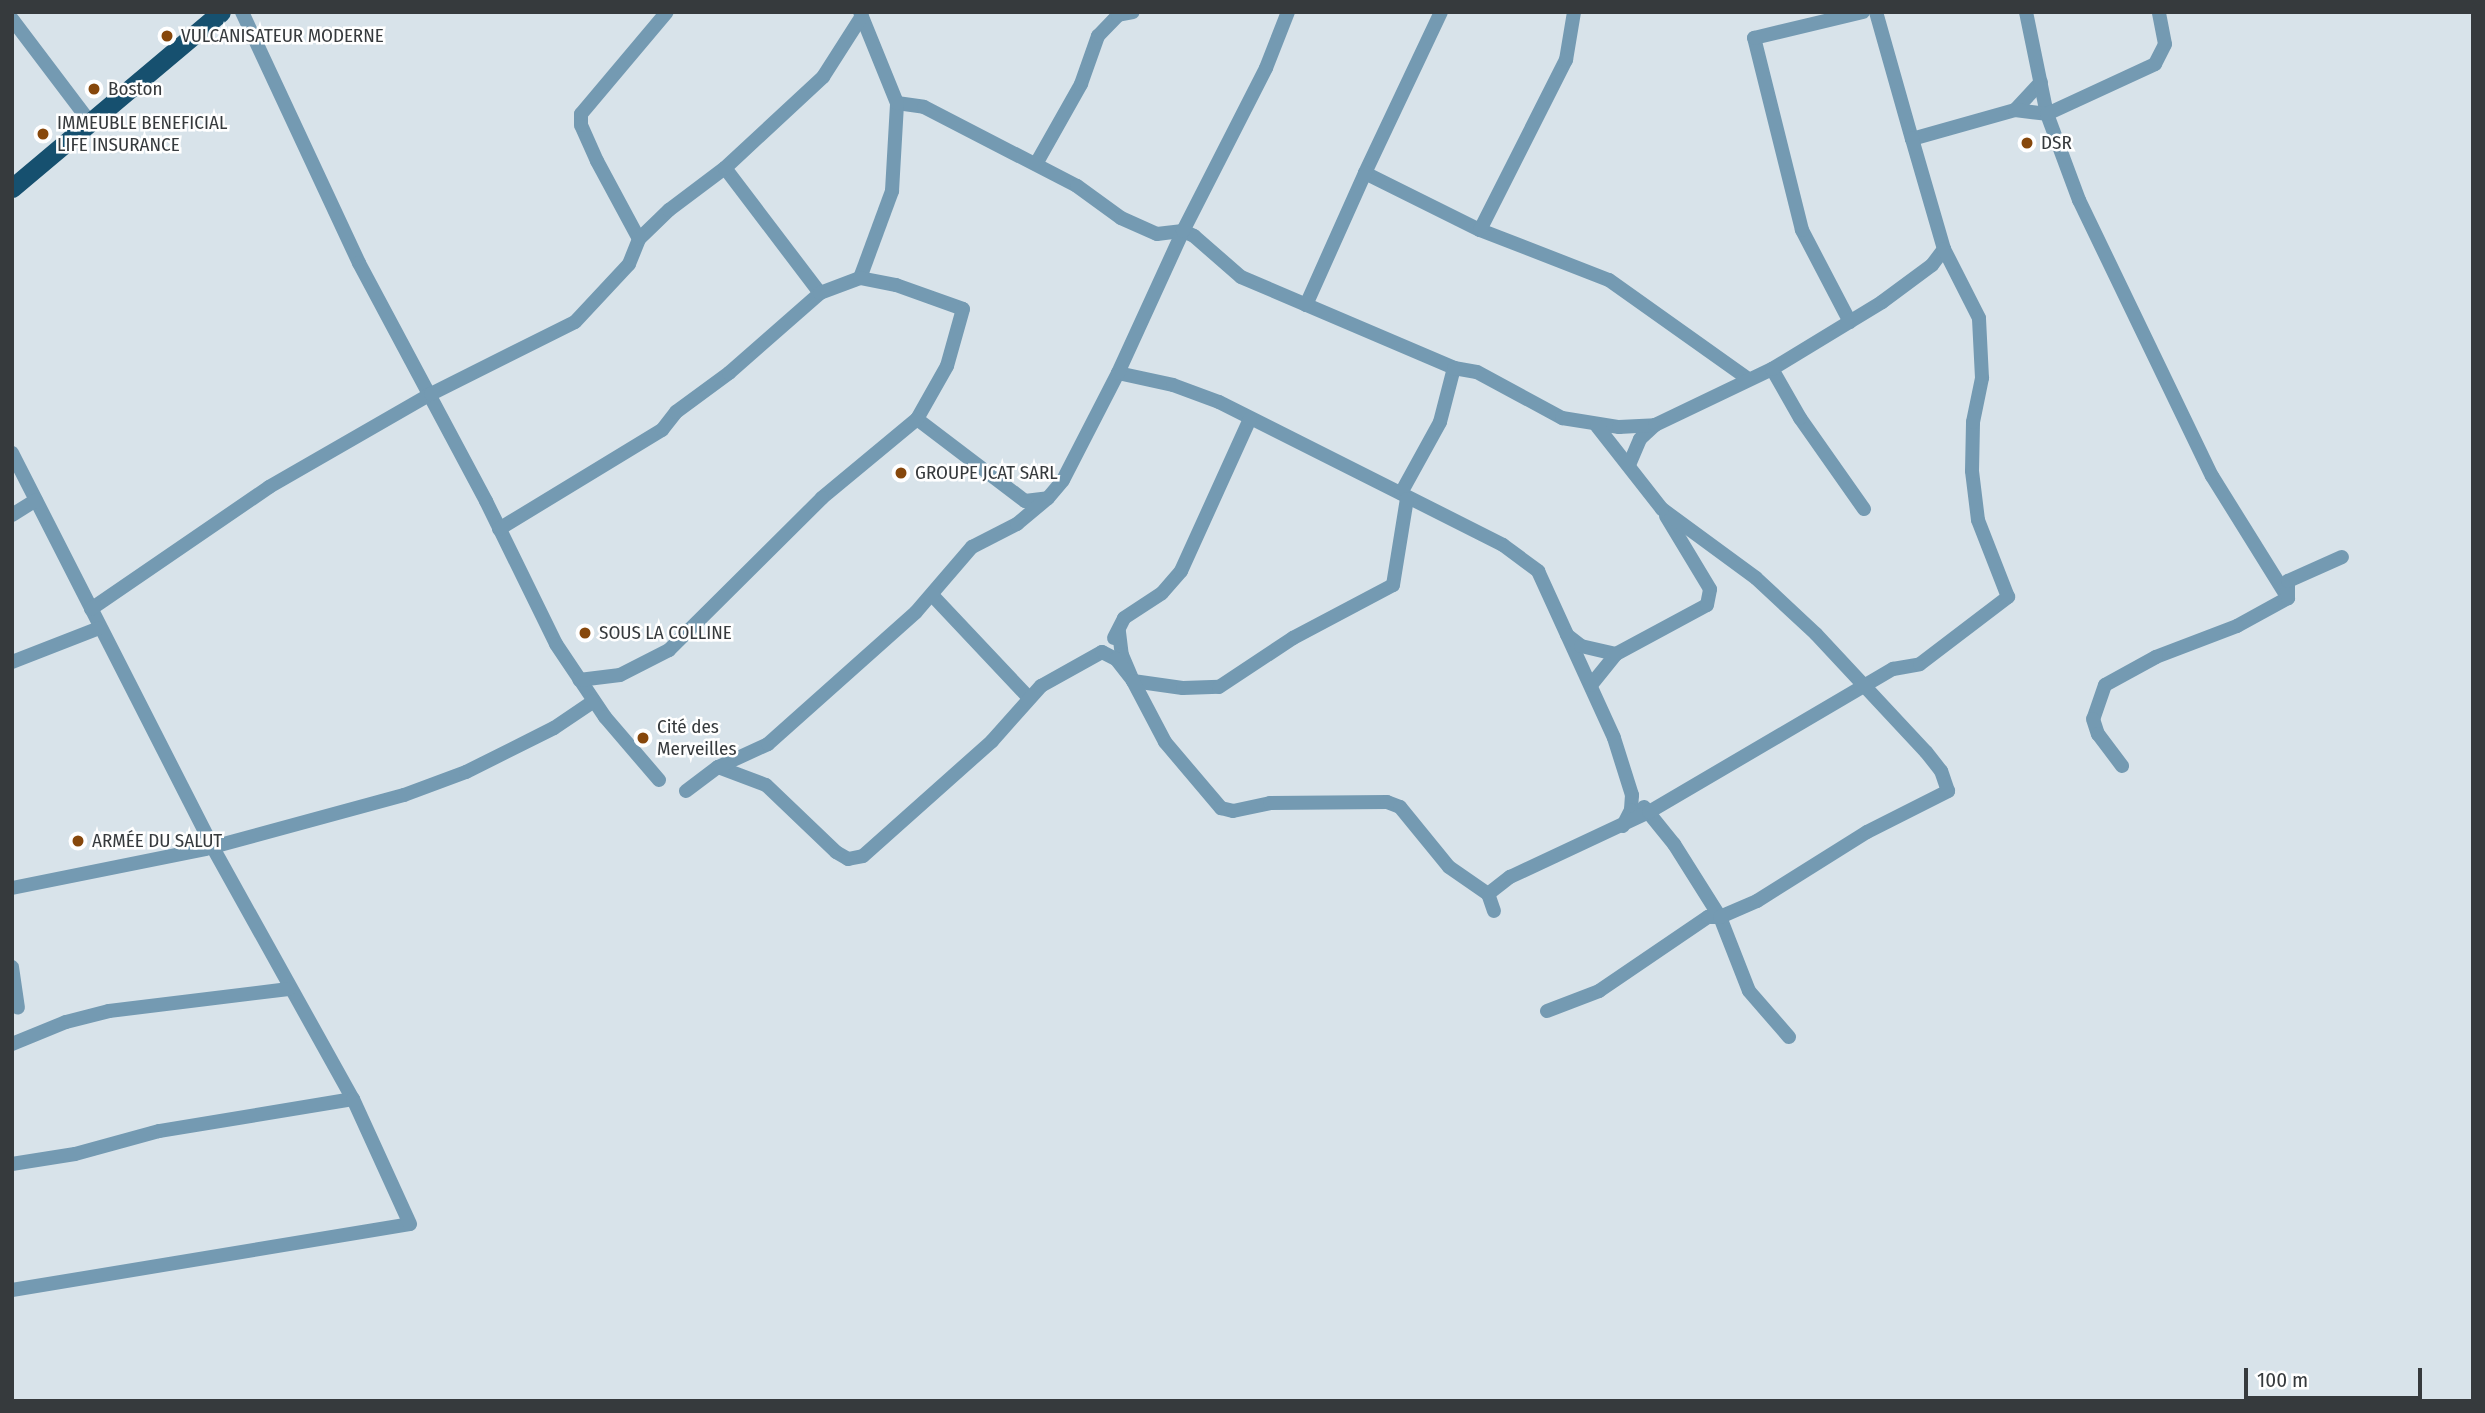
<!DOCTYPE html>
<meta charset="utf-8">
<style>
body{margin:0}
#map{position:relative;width:2485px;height:1413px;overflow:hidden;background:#d8e3ea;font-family:"Fira Sans Condensed",sans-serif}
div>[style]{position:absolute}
.minor>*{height:14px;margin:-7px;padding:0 7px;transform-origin:7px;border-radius:7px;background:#749ab2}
.trunk>*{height:19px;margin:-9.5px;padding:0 9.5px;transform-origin:9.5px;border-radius:9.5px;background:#16506f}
.dots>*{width:19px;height:19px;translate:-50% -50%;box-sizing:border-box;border:4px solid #fff;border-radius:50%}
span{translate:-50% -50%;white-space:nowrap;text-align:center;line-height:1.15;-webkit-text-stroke:5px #fff;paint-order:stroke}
.poi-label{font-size:19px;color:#363a3d}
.left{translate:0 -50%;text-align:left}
.frame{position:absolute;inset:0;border:14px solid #363a3d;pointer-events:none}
.scale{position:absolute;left:2244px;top:1368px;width:178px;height:32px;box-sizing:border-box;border:4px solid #363a3d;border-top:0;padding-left:9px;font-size:21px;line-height:24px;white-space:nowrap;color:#363a3d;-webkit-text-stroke:5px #fff;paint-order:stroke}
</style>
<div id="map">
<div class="minor">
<i style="left:242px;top:12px;width:277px;rotate:65deg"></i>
<i style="left:359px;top:263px;width:270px;rotate:61.9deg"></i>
<i style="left:486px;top:501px;width:159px;rotate:63.9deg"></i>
<i style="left:556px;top:644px;width:88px;rotate:56.1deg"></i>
<i style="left:605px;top:717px;width:83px;rotate:49.4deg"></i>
<i style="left:1441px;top:12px;width:178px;rotate:115.3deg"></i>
<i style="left:1365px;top:173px;width:128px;rotate:26.4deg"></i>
<i style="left:1480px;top:230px;width:138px;rotate:21.2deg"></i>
<i style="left:1609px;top:280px;width:169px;rotate:35.4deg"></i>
<i style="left:1876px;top:12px;width:132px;rotate:74.2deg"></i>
<i style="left:1912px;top:139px;width:107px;rotate:-15.7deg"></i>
<i style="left:2015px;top:110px;width:38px;rotate:-47deg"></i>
<i style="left:2026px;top:12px;width:104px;rotate:78.4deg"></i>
<i style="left:2047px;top:114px;width:92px;rotate:69.6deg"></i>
<i style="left:2079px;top:200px;width:306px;rotate:64.3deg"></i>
<i style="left:2212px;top:476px;width:144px;rotate:58.1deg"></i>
<i style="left:2288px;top:598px;width:58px;rotate:151.2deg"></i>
<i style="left:2237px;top:626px;width:87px;rotate:159.1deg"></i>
<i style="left:2156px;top:657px;width:58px;rotate:151.2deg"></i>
<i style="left:2105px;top:685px;width:36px;rotate:109deg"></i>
<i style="left:2093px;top:719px;width:16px;rotate:72deg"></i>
<i style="left:2098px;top:734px;width:40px;rotate:53deg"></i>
<i style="left:12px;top:19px;width:129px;rotate:52.9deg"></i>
<i style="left:897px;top:103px;width:27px;rotate:8deg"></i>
<i style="left:924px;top:107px;width:172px;rotate:27.3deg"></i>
<i style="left:1077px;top:186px;width:54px;rotate:36deg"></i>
<i style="left:1121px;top:218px;width:39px;rotate:24deg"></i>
<i style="left:1157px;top:234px;width:26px;rotate:-7deg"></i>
<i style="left:1183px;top:231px;width:12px;rotate:24deg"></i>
<i style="left:1194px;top:236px;width:62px;rotate:41.1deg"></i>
<i style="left:1241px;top:277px;width:232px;rotate:23.1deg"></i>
<i style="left:2015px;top:110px;width:32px;rotate:7deg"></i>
<i style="left:2047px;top:114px;width:119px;rotate:-24.8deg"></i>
<i style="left:2155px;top:64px;width:22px;rotate:-63deg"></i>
<i style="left:2165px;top:44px;width:33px;rotate:-101deg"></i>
<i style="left:1036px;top:164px;width:92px;rotate:-60.6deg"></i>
<i style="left:1081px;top:84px;width:51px;rotate:-70.5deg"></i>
<i style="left:1098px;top:36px;width:29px;rotate:-46deg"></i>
<i style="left:1118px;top:15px;width:15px;rotate:-11deg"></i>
<i style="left:725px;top:168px;width:157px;rotate:52.8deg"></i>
<i style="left:1480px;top:230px;width:191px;rotate:-63.2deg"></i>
<i style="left:1566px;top:60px;width:49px;rotate:-80.5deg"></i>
<i style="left:639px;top:239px;width:89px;rotate:-118.3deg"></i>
<i style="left:597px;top:161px;width:39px;rotate:-114deg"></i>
<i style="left:581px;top:125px;width:11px;rotate:-90deg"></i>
<i style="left:581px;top:114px;width:133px;rotate:-49.9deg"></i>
<i style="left:860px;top:278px;width:93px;rotate:-69.8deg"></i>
<i style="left:892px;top:191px;width:88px;rotate:-86.7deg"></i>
<i style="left:897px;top:103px;width:98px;rotate:-112.1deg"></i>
<i style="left:1306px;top:305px;width:145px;rotate:-65.9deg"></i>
<i style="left:1850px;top:322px;width:104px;rotate:-117.6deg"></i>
<i style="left:1802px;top:230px;width:198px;rotate:-104deg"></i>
<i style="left:1754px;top:38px;width:112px;rotate:-13.4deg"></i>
<i style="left:1118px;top:373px;width:56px;rotate:12.3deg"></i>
<i style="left:1173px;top:385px;width:49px;rotate:20.3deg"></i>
<i style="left:1219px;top:402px;width:318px;rotate:26.7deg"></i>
<i style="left:1503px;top:545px;width:44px;rotate:36.6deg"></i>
<i style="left:1538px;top:571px;width:183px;rotate:65.5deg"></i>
<i style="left:1614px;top:738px;width:60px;rotate:72.5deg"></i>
<i style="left:1632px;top:795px;width:15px;rotate:94deg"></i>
<i style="left:1631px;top:810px;width:18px;rotate:117deg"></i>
<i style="left:917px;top:419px;width:136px;rotate:37.2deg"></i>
<i style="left:1025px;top:501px;width:23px;rotate:-7deg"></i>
<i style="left:1048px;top:498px;width:23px;rotate:-50deg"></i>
<i style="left:1063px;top:480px;width:120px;rotate:-62.8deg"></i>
<i style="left:1118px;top:373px;width:156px;rotate:-65.4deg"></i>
<i style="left:1183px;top:231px;width:183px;rotate:-63deg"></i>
<i style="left:1266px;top:68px;width:60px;rotate:-68.6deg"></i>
<i style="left:12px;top:453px;width:441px;rotate:63deg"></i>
<i style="left:212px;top:846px;width:290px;rotate:60.9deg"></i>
<i style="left:353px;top:1099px;width:197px;rotate:170.6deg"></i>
<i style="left:159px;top:1131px;width:87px;rotate:164.7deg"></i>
<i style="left:75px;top:1154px;width:64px;rotate:171deg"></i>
<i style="left:1629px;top:465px;width:28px;rotate:-67deg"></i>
<i style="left:1640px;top:439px;width:21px;rotate:-43deg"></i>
<i style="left:1401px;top:493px;width:81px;rotate:-61.2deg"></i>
<i style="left:1440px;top:422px;width:56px;rotate:-75.5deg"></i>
<i style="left:1454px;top:368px;width:23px;rotate:10deg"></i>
<i style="left:1477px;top:372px;width:97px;rotate:28.4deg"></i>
<i style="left:1562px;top:418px;width:58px;rotate:9deg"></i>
<i style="left:1619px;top:427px;width:36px;rotate:-3deg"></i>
<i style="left:1655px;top:425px;width:130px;rotate:-25.6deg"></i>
<i style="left:1864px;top:509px;width:111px;rotate:-125.1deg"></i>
<i style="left:1800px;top:418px;width:56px;rotate:-119.7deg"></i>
<i style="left:1772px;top:369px;width:129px;rotate:-31.3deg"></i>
<i style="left:1882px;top:302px;width:62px;rotate:-36.5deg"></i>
<i style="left:1932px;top:265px;width:20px;rotate:-53deg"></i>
<i style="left:1944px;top:249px;width:115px;rotate:-106.2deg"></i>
<i style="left:12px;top:515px;width:28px;rotate:-32deg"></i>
<i style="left:499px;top:529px;width:191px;rotate:-31.3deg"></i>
<i style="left:662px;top:430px;width:23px;rotate:-52deg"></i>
<i style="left:676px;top:412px;width:66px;rotate:-36.3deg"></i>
<i style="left:729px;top:373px;width:121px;rotate:-41.3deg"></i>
<i style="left:820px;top:293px;width:43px;rotate:-20.6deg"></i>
<i style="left:860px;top:278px;width:37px;rotate:11deg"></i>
<i style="left:896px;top:285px;width:71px;rotate:19.7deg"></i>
<i style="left:963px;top:309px;width:59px;rotate:105.7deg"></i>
<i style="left:947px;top:366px;width:61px;rotate:119.5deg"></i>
<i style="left:917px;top:419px;width:124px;rotate:140.3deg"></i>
<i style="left:822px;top:498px;width:216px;rotate:135.2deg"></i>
<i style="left:669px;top:650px;width:55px;rotate:153deg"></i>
<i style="left:620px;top:675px;width:41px;rotate:173deg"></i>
<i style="left:932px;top:595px;width:141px;rotate:46.7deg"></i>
<i style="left:2288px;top:598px;width:17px;rotate:-90deg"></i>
<i style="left:2288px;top:581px;width:59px;rotate:-24deg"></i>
<i style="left:91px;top:609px;width:216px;rotate:-34.4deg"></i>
<i style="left:269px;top:487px;width:187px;rotate:-29.9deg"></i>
<i style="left:431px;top:394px;width:161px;rotate:-26.6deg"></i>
<i style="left:575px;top:322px;width:79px;rotate:-47deg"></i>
<i style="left:629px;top:264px;width:27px;rotate:-68deg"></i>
<i style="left:639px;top:239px;width:42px;rotate:-44deg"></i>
<i style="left:669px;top:210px;width:70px;rotate:-36.9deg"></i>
<i style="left:725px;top:168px;width:134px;rotate:-42.9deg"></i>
<i style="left:823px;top:77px;width:72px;rotate:-57.4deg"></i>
<i style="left:1119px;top:632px;width:23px;rotate:83deg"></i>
<i style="left:1122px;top:655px;width:28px;rotate:67deg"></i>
<i style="left:1133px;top:681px;width:50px;rotate:8deg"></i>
<i style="left:1183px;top:688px;width:36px;rotate:-2deg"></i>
<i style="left:1219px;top:687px;width:89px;rotate:-33.5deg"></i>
<i style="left:1293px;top:638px;width:113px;rotate:-27.9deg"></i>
<i style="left:1393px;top:585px;width:87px;rotate:-80.8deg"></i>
<i style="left:1567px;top:635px;width:18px;rotate:38deg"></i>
<i style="left:1581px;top:646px;width:36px;rotate:13deg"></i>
<i style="left:1114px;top:638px;width:22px;rotate:-63deg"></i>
<i style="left:1124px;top:618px;width:45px;rotate:-33.3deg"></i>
<i style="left:1162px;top:593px;width:29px;rotate:-49deg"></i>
<i style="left:1181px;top:571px;width:167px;rotate:-65.6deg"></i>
<i style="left:12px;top:662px;width:93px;rotate:-21.3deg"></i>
<i style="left:1591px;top:685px;width:40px;rotate:-51deg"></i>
<i style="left:1616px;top:654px;width:103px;rotate:-28.3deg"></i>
<i style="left:1707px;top:605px;width:16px;rotate:-79deg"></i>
<i style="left:1710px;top:589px;width:85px;rotate:-121.1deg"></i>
<i style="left:718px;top:767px;width:51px;rotate:20.6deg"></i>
<i style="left:766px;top:785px;width:97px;rotate:43.7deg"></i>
<i style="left:836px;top:852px;width:14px;rotate:30deg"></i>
<i style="left:848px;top:859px;width:15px;rotate:-11deg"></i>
<i style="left:863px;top:856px;width:173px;rotate:-41.7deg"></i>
<i style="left:992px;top:741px;width:74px;rotate:-48.3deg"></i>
<i style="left:1041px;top:686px;width:70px;rotate:-29.1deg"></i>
<i style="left:1102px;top:652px;width:16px;rotate:27deg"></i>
<i style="left:1116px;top:659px;width:28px;rotate:52deg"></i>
<i style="left:1133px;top:681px;width:69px;rotate:62.3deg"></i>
<i style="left:1165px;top:742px;width:87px;rotate:49.7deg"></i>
<i style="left:1221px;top:808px;width:12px;rotate:14deg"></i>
<i style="left:1233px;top:811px;width:38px;rotate:-12deg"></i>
<i style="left:1270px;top:803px;width:117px;rotate:-0.5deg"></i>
<i style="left:1387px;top:802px;width:14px;rotate:21deg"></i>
<i style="left:1400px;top:807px;width:77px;rotate:50.8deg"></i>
<i style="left:1449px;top:867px;width:47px;rotate:34.7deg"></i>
<i style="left:686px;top:791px;width:40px;rotate:-37deg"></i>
<i style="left:718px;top:767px;width:55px;rotate:-24.7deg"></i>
<i style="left:768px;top:744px;width:198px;rotate:-41.7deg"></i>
<i style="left:916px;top:612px;width:86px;rotate:-49.3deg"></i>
<i style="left:972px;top:547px;width:51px;rotate:-27.1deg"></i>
<i style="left:1017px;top:524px;width:39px;rotate:-40deg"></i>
<i style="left:1644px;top:807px;width:48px;rotate:51deg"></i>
<i style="left:1674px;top:844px;width:86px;rotate:57.8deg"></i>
<i style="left:1720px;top:917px;width:79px;rotate:68.6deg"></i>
<i style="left:1749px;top:991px;width:61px;rotate:49deg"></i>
<i style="left:12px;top:888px;width:197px;rotate:-11.4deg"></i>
<i style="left:205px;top:849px;width:206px;rotate:-15.2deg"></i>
<i style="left:404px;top:795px;width:66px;rotate:-20.4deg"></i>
<i style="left:466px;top:772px;width:98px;rotate:-26.6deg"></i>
<i style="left:554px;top:728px;width:48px;rotate:-34deg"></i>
<i style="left:1494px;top:911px;width:18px;rotate:-109deg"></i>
<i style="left:1488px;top:894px;width:28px;rotate:-38deg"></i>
<i style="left:1510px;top:877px;width:153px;rotate:-25.1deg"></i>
<i style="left:1649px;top:812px;width:283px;rotate:-30.4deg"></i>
<i style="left:1893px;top:669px;width:27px;rotate:-10deg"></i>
<i style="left:1920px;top:664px;width:111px;rotate:-37.3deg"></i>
<i style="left:2008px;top:597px;width:83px;rotate:-111.3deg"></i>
<i style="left:1978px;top:520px;width:49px;rotate:-97deg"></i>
<i style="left:1972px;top:471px;width:49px;rotate:-88.8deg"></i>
<i style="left:1973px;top:422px;width:45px;rotate:-78.4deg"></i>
<i style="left:1982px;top:378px;width:60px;rotate:-92.9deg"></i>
<i style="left:1979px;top:318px;width:77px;rotate:-116.9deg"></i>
<i style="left:12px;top:967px;width:41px;rotate:81.7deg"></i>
<i style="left:1547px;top:1011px;width:56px;rotate:-21deg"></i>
<i style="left:1599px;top:991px;width:132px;rotate:-34.2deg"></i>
<i style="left:1708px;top:917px;width:12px"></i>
<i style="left:1720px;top:917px;width:40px;rotate:-23.4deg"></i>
<i style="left:1757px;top:901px;width:130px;rotate:-32.1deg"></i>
<i style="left:1867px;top:832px;width:91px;rotate:-26.8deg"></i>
<i style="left:1948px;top:791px;width:21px;rotate:-109deg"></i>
<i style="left:1941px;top:771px;width:24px;rotate:-128deg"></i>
<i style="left:1926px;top:752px;width:161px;rotate:-133deg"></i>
<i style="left:1816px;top:634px;width:82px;rotate:-137deg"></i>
<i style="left:1756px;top:578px;width:117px;rotate:-143.7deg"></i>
<i style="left:1662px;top:509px;width:105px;rotate:-128.1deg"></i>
<i style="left:12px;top:1044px;width:58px;rotate:-22.2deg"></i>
<i style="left:66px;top:1022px;width:44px;rotate:-14.3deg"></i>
<i style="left:109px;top:1011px;width:181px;rotate:-7deg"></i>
<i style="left:12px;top:1290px;width:403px;rotate:-9.4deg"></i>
<i style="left:410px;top:1224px;width:137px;rotate:-114.5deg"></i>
</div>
<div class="trunk">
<i style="left:12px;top:188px;width:273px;rotate:-40.1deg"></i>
</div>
<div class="dots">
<i style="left:167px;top:36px;background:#86470b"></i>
<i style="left:94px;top:89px;background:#86470b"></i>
<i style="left:43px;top:134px;background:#86470b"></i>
<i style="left:2027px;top:143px;background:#86470b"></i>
<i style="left:901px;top:473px;background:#86470b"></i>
<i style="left:585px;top:633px;background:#86470b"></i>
<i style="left:643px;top:738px;background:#86470b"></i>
<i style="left:78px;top:841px;background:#86470b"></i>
</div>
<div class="poi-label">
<span class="left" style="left:181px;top:36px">VULCANISATEUR MODERNE</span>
<span class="left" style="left:108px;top:89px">Boston</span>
<span class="left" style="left:57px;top:134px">IMMEUBLE BENEFICIAL<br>LIFE INSURANCE</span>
<span class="left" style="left:2041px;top:143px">DSR</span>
<span class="left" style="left:915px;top:473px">GROUPE JCAT SARL</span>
<span class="left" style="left:599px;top:633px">SOUS LA COLLINE</span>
<span class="left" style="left:657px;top:738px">Cité des<br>Merveilles</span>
<span class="left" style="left:92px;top:841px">ARMÉE DU SALUT</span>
</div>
<div class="frame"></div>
<div class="scale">100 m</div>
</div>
